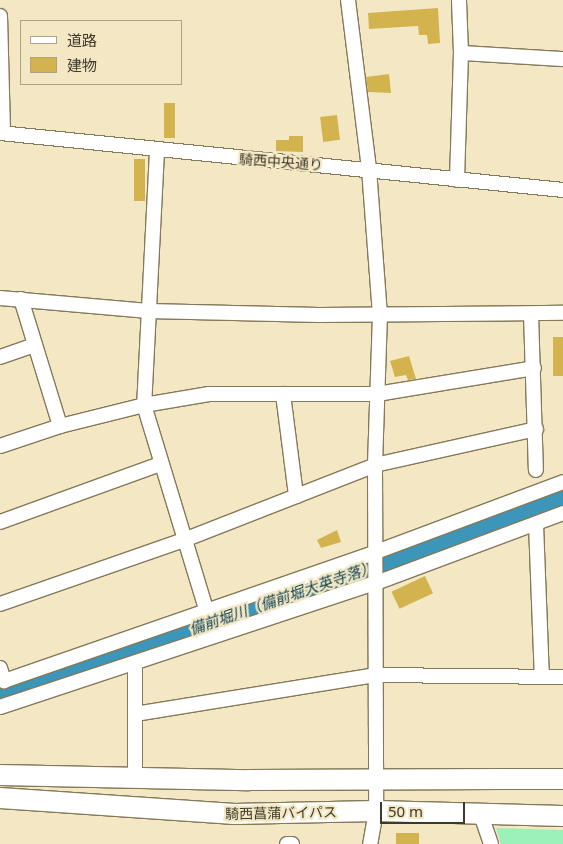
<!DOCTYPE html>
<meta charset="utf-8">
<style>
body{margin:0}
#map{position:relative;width:563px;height:844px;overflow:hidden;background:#f4e8c4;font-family:"Noto Sans","Noto Sans JP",sans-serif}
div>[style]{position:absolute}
.green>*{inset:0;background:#9bf1b7}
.river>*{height:20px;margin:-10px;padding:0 10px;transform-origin:10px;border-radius:10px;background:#3c96ba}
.building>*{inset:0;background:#d3b34e;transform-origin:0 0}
.roads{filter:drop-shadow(1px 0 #847958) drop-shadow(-1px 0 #847958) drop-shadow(0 1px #847958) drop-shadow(0 -1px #847958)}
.minor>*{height:14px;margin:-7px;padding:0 7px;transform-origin:7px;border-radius:7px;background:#fff}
.highway>*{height:20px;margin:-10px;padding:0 10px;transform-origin:10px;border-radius:10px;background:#fff}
span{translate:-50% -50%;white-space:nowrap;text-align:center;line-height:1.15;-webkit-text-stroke:4.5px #f4e8c4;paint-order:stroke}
.street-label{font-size:14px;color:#3e392b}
.water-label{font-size:15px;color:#104457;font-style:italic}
.legend{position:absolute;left:20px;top:20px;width:162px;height:65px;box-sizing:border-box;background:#f4e8c4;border:1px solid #aba287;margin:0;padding:6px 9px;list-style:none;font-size:15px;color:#3e392b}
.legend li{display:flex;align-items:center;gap:10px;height:25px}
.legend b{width:25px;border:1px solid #aba287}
.scale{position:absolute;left:380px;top:802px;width:85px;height:22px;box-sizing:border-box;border:2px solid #3e392b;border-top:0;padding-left:6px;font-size:15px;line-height:18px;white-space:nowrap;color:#3e392b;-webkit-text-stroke:4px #f4e8c4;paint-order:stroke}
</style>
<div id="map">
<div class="green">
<i style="clip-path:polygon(496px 828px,563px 830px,563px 844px,501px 844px)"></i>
</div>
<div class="river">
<i style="left:0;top:694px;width:324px;rotate:-18.5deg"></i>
<i style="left:307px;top:591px;width:272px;rotate:-19.8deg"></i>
</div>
<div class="building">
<i style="clip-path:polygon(438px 8px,440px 43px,428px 44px,427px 35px,419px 35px,418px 26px,369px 29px,368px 13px)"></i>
<i style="clip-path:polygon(389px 74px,391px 93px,368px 92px,366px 77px)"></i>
<i style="left:164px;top:103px;width:11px;height:35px"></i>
<i style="left:337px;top:115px;width:25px;height:17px;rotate:83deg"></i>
<i style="clip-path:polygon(289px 136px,303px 136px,303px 152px,276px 151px,276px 140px,289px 140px)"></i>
<i style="left:134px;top:159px;width:11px;height:42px"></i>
<i style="left:553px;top:337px;width:10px;height:39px"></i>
<i style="clip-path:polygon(409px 356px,416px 379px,408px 380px,406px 375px,395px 377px,390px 361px)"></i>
<i style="clip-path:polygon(337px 530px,341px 542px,321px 548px,317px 540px)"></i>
<i style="left:425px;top:576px;width:19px;height:37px;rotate:65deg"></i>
<i style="left:419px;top:833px;width:11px;height:23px;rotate:90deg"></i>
</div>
<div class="roads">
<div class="minor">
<i style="left:348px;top:0;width:170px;rotate:82.9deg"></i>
<i style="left:369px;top:169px;width:145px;rotate:85.7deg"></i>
<i style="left:380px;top:314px;width:151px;rotate:91.9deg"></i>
<i style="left:375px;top:465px;width:346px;rotate:89.8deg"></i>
<i style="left:376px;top:811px;width:34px;rotate:100deg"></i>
<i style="left:0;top:16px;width:117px;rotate:88.5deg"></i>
<i style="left:461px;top:53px;width:102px;rotate:3.4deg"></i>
<i style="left:0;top:133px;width:566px;rotate:5.78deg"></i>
<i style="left:157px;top:151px;width:254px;rotate:92.9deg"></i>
<i style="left:144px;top:405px;width:241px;rotate:73.1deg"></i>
<i style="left:457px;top:180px;width:127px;rotate:-88.2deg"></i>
<i style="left:461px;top:53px;width:53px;rotate:-92.2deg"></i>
<i style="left:0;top:298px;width:149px;rotate:5deg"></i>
<i style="left:148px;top:311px;width:171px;rotate:1.3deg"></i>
<i style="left:319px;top:315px;width:244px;rotate:-0.5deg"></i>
<i style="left:21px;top:299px;width:133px;rotate:72.9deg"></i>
<i style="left:531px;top:314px;width:156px;rotate:88.2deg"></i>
<i style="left:0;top:357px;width:37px;rotate:-19deg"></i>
<i style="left:283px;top:394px;width:103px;rotate:82.7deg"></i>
<i style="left:0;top:446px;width:63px;rotate:-18.4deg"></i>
<i style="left:60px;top:426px;width:87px;rotate:-14deg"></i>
<i style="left:144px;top:405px;width:66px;rotate:-9.6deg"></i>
<i style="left:209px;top:394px;width:168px"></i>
<i style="left:377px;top:394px;width:159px;rotate:-9.4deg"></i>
<i style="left:0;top:522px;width:170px;rotate:-19.9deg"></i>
<i style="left:536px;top:524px;width:153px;rotate:87.8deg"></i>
<i style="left:0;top:604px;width:195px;rotate:-19.2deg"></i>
<i style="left:184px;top:540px;width:205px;rotate:-21.4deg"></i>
<i style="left:375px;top:465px;width:165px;rotate:-12.6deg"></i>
<i style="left:0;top:668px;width:14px;rotate:73deg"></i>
<i style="left:4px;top:681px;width:394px;rotate:-19.1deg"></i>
<i style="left:376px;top:552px;width:200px;rotate:-20.5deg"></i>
<i style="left:0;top:707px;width:396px;rotate:-18.3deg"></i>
<i style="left:376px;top:583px;width:200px;rotate:-20.5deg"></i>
<i style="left:135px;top:714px;width:243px;rotate:-9.2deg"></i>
<i style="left:375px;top:675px;width:188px;rotate:0.6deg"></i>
<i style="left:135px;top:777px;width:113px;rotate:-90deg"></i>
<i style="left:481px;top:815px;width:31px;rotate:71deg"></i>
<i style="left:287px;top:844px;width:5px"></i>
</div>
<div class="highway">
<i style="left:0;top:775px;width:248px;rotate:1.2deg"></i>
<i style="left:248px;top:780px;width:315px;rotate:-0.2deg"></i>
<i style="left:0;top:798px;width:235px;rotate:3.9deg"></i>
<i style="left:234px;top:814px;width:142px;rotate:-1.2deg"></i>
<i style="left:376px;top:811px;width:187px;rotate:1.5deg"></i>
</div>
</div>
<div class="street-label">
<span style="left:281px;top:162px;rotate:4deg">騎西中央通り</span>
<span style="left:281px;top:813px;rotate:-1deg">騎西菖蒲バイパス</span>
</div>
<div class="water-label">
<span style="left:282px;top:598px;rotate:-19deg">備前堀川（備前堀大英寺落）</span>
</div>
<ul class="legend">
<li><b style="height:6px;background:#fff"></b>道路</li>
<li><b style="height:14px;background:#d3b34e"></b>建物</li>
</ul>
<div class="scale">50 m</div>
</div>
